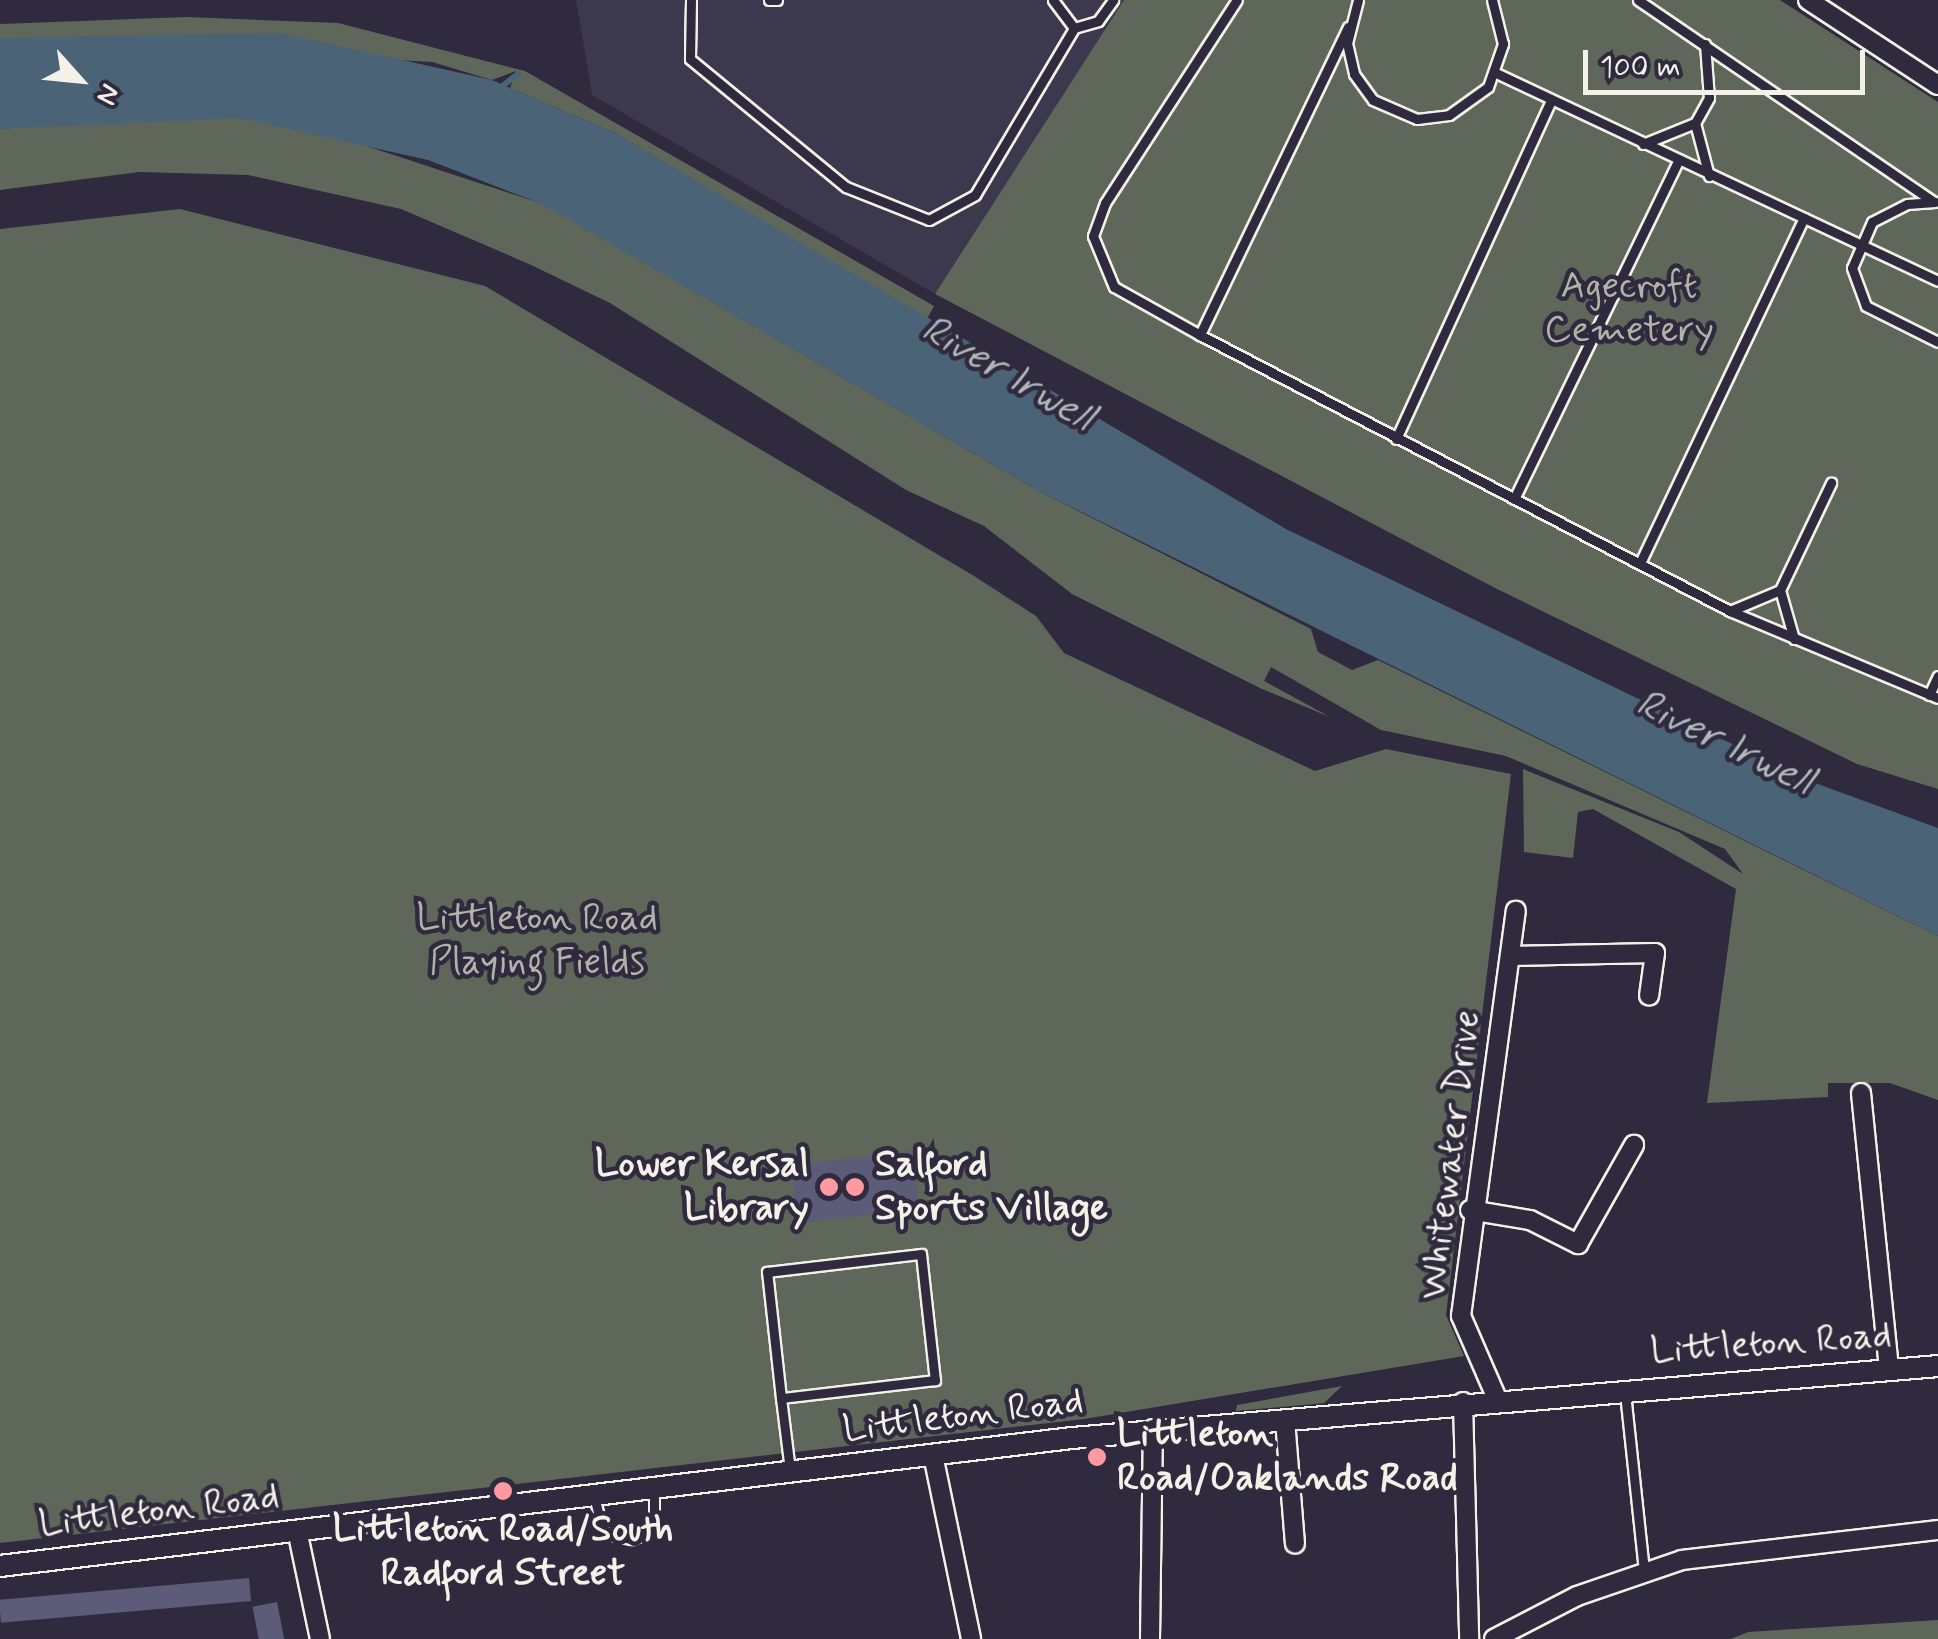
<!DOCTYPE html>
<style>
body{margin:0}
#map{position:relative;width:1938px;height:1639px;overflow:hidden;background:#2f2a3d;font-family:Mynerve,sans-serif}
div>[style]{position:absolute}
.built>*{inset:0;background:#3c394f}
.green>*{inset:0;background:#5f675b}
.water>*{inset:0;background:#4b6376}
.stream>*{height:6px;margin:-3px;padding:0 3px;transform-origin:3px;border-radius:3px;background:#4b6376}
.building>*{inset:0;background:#5c5b78;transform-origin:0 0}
.roads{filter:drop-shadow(2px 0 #f4f1e8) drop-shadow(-2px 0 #f4f1e8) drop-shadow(0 2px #f4f1e8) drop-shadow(0 -2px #f4f1e8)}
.service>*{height:9px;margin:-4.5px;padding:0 4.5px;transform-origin:4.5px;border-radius:4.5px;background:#2f2a3d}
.minor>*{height:18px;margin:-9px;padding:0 9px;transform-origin:9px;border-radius:9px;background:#2f2a3d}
.tertiary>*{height:20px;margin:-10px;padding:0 10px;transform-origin:10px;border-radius:10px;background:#2f2a3d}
.dots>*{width:28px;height:28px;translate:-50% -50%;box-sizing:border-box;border:5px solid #2f2a3d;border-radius:50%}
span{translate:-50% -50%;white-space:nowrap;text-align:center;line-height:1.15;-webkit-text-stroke:9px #2f2a3d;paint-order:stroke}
.park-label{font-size:38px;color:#b1b3a9}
.street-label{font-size:38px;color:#f4f1e8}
.poi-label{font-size:38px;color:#f4f1e8;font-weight:700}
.right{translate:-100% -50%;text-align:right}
.left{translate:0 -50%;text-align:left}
.water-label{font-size:40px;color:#b0b8ba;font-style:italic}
.north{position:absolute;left:30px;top:30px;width:100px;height:100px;-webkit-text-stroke:8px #2f2a3d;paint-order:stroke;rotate:117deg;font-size:28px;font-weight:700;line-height:40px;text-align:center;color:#f4f1e8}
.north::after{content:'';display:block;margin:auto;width:35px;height:45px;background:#f4f1e8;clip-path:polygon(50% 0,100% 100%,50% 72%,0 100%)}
.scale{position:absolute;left:1583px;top:50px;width:282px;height:45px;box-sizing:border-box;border:5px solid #f4f1e8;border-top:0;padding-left:12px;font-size:30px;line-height:35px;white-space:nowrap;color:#f4f1e8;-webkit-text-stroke:8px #2f2a3d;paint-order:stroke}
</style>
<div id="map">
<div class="built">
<i style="clip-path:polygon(576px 0,1124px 0,935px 294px,592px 95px)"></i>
</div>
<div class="green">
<i style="clip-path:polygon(1124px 0,1780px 0,1938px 102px,1938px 789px,1857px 764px,1497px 589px,935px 294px)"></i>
<i style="clip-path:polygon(186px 17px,338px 23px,525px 71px,934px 306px,927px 319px,615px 133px,510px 88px,516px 71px,492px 80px,432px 62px,0 38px,0 24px)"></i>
<i style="clip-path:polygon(123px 118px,240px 118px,330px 134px,543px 204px,1037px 490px,1311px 629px,1318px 652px,1352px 670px,1378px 660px,1938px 936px,1938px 1100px,1890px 1083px,1828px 1083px,1828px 1097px,1707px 1103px,1736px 889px,1593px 809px,1578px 812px,1573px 858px,1524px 852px,1523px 769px,1679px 832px,1743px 874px,1725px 849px,1506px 756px,1381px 730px,1271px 667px,1264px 681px,1330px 717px,1262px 689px,1072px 594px,984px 526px,906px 490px,610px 303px,529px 264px,401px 209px,248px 175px,139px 172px,0 190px,0 129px)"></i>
<i style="clip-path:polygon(180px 209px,485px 286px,974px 576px,1036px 616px,1064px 653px,1315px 771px,1386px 749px,1511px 774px,1446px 1315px,1464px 1356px,1084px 1419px,0 1543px,0 229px)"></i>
<i style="clip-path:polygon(1342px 1386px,1324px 1403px,1236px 1411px,1237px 1405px)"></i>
<i style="clip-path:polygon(1938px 1620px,1938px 1639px,1731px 1639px,1748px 1632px)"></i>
</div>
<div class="water">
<i style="clip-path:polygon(281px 33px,492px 80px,615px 133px,1286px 529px,1807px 780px,1938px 828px,1938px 936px,1037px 490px,542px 204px,428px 160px,240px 118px,0 129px,0 38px)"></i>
</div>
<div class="stream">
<i style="left:496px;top:91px;width:28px;rotate:-38deg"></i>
</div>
<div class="building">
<i style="left:912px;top:1151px;width:58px;height:122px;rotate:83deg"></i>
<i style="left:249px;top:1578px;width:23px;height:251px;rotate:85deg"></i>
<i style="left:277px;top:1602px;width:38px;height:25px;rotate:79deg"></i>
</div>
<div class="roads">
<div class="service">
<i style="left:691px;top:0;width:59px;rotate:91deg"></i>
<i style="left:690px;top:59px;width:202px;rotate:39.4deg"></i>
<i style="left:846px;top:187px;width:89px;rotate:21.7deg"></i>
<i style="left:929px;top:220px;width:52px;rotate:-28.5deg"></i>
<i style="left:975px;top:195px;width:194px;rotate:-59.3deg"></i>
<i style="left:1074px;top:28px;width:35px;rotate:-127deg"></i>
<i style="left:769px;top:0;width:8px"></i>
<i style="left:1358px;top:0;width:44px;rotate:104.3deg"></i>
<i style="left:1347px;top:43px;width:32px;rotate:77deg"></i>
<i style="left:1354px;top:74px;width:32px;rotate:54deg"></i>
<i style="left:1373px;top:100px;width:48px;rotate:23.4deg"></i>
<i style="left:1417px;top:119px;width:32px;rotate:-7deg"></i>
<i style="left:1449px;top:115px;width:48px;rotate:-35.7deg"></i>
<i style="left:1488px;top:87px;width:46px;rotate:-70.8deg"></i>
<i style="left:1503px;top:44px;width:45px;rotate:-104deg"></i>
<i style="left:1638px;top:0;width:357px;rotate:34.3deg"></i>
<i style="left:1348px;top:27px;width:342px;rotate:115.7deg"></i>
<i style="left:1200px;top:335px;width:598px;rotate:27.51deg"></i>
<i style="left:1730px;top:611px;width:225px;rotate:22.7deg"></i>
<i style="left:1074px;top:28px;width:25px;rotate:-16deg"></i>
<i style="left:1098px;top:21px;width:26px;rotate:-54deg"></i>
<i style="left:1705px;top:44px;width:54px;rotate:85.8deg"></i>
<i style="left:1709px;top:98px;width:29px;rotate:119deg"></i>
<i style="left:1695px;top:123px;width:55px;rotate:75.2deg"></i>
<i style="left:1496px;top:73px;width:488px;rotate:25.2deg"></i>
<i style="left:1643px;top:144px;width:56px;rotate:-22deg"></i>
<i style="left:1935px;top:202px;width:28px;rotate:176deg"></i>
<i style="left:1907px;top:204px;width:39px;rotate:153deg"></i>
<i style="left:1872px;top:222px;width:50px;rotate:113.5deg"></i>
<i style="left:1852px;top:268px;width:40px;rotate:69.8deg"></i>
<i style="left:1866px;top:306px;width:80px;rotate:26.6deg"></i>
<i style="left:1200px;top:335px;width:98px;rotate:-150.8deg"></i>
<i style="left:1114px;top:287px;width:55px;rotate:-112.4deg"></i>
<i style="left:1093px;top:236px;width:35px;rotate:-70deg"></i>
<i style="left:1105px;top:203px;width:242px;rotate:-57deg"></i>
<i style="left:1396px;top:439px;width:373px;rotate:-65.4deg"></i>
<i style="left:1514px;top:499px;width:376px;rotate:-64.1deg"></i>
<i style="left:1640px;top:563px;width:382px;rotate:-64.6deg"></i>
<i style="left:1730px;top:611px;width:54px;rotate:-22.8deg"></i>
<i style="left:1794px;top:639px;width:51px;rotate:-105.9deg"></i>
<i style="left:1780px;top:590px;width:119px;rotate:-64.5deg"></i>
<i style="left:1929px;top:695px;width:21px;rotate:-65deg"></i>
<i style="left:921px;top:1254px;width:127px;rotate:83.7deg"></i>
<i style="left:935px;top:1380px;width:155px;rotate:173.3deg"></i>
<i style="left:781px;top:1398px;width:127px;rotate:-96.3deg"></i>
<i style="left:767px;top:1272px;width:155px;rotate:-6.7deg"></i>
<i style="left:1625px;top:1393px;width:178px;rotate:83.9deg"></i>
<i style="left:781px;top:1398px;width:73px;rotate:82.9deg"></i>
<i style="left:594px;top:1496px;width:38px;rotate:76deg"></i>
<i style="left:603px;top:1533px;width:30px;rotate:12deg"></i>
<i style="left:632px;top:1539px;width:23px;rotate:-20deg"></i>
<i style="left:654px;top:1531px;width:42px;rotate:-90deg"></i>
</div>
<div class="minor">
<i style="left:1808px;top:0;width:155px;rotate:33.2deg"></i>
<i style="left:1510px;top:956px;width:145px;rotate:-1.2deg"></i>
<i style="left:1655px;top:953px;width:43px;rotate:97.9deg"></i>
<i style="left:1861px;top:1093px;width:278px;rotate:84.2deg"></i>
<i style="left:1470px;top:1210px;width:61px;rotate:9.5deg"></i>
<i style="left:1530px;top:1220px;width:54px;rotate:26.6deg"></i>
<i style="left:1578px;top:1244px;width:114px;rotate:-60.5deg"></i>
<i style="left:1498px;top:1401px;width:93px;rotate:-113.5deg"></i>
<i style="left:1461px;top:1316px;width:409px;rotate:-82.3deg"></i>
<i style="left:1463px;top:1402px;width:237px;rotate:88.5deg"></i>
<i style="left:1285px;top:1420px;width:124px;rotate:85.4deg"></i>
<i style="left:933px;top:1455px;width:188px;rotate:78.3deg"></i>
<i style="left:297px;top:1530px;width:111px;rotate:78.1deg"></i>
<i style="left:1150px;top:1639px;width:210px;rotate:-89.2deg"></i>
<i style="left:1494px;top:1639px;width:93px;rotate:-27.4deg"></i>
<i style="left:1577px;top:1596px;width:111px;rotate:-18.9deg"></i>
<i style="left:1682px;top:1560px;width:258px;rotate:-6.7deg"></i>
</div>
<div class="tertiary">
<i style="left:0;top:1566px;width:1080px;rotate:-6.81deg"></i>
<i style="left:1072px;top:1438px;width:869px;rotate:-4.75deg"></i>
</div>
</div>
<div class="dots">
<i style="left:829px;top:1187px;background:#ff9aa2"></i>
<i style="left:855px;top:1187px;background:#ff9aa2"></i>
<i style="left:1097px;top:1457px;background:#ff9aa2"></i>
<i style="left:503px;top:1491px;background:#ff9aa2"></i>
</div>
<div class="park-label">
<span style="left:1629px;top:309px">Agecroft<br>Cemetery</span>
<span style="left:537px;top:941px">Littleton Road<br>Playing Fields</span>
</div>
<div class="street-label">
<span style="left:1451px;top:1155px;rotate:-83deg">Whitewater Drive</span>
<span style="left:1771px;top:1344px;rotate:-4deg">Littleton Road</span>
<span style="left:963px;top:1416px;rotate:-7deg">Littleton Road</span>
<span style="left:159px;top:1511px;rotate:-7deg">Littleton Road</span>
</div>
<div class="poi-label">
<span class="right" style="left:809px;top:1187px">Lower Kersal<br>Library</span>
<span class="left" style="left:875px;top:1187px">Salford<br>Sports Village</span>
<span class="left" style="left:1117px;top:1457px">Littleton<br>Road/Oaklands Road</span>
<span style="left:503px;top:1552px">Littleton Road/South<br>Radford Street</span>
</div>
<div class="water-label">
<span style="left:1008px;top:374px;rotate:30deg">River Irwell</span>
<span style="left:1725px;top:743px;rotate:26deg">River Irwell</span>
</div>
<div class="north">N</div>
<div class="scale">100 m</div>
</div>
